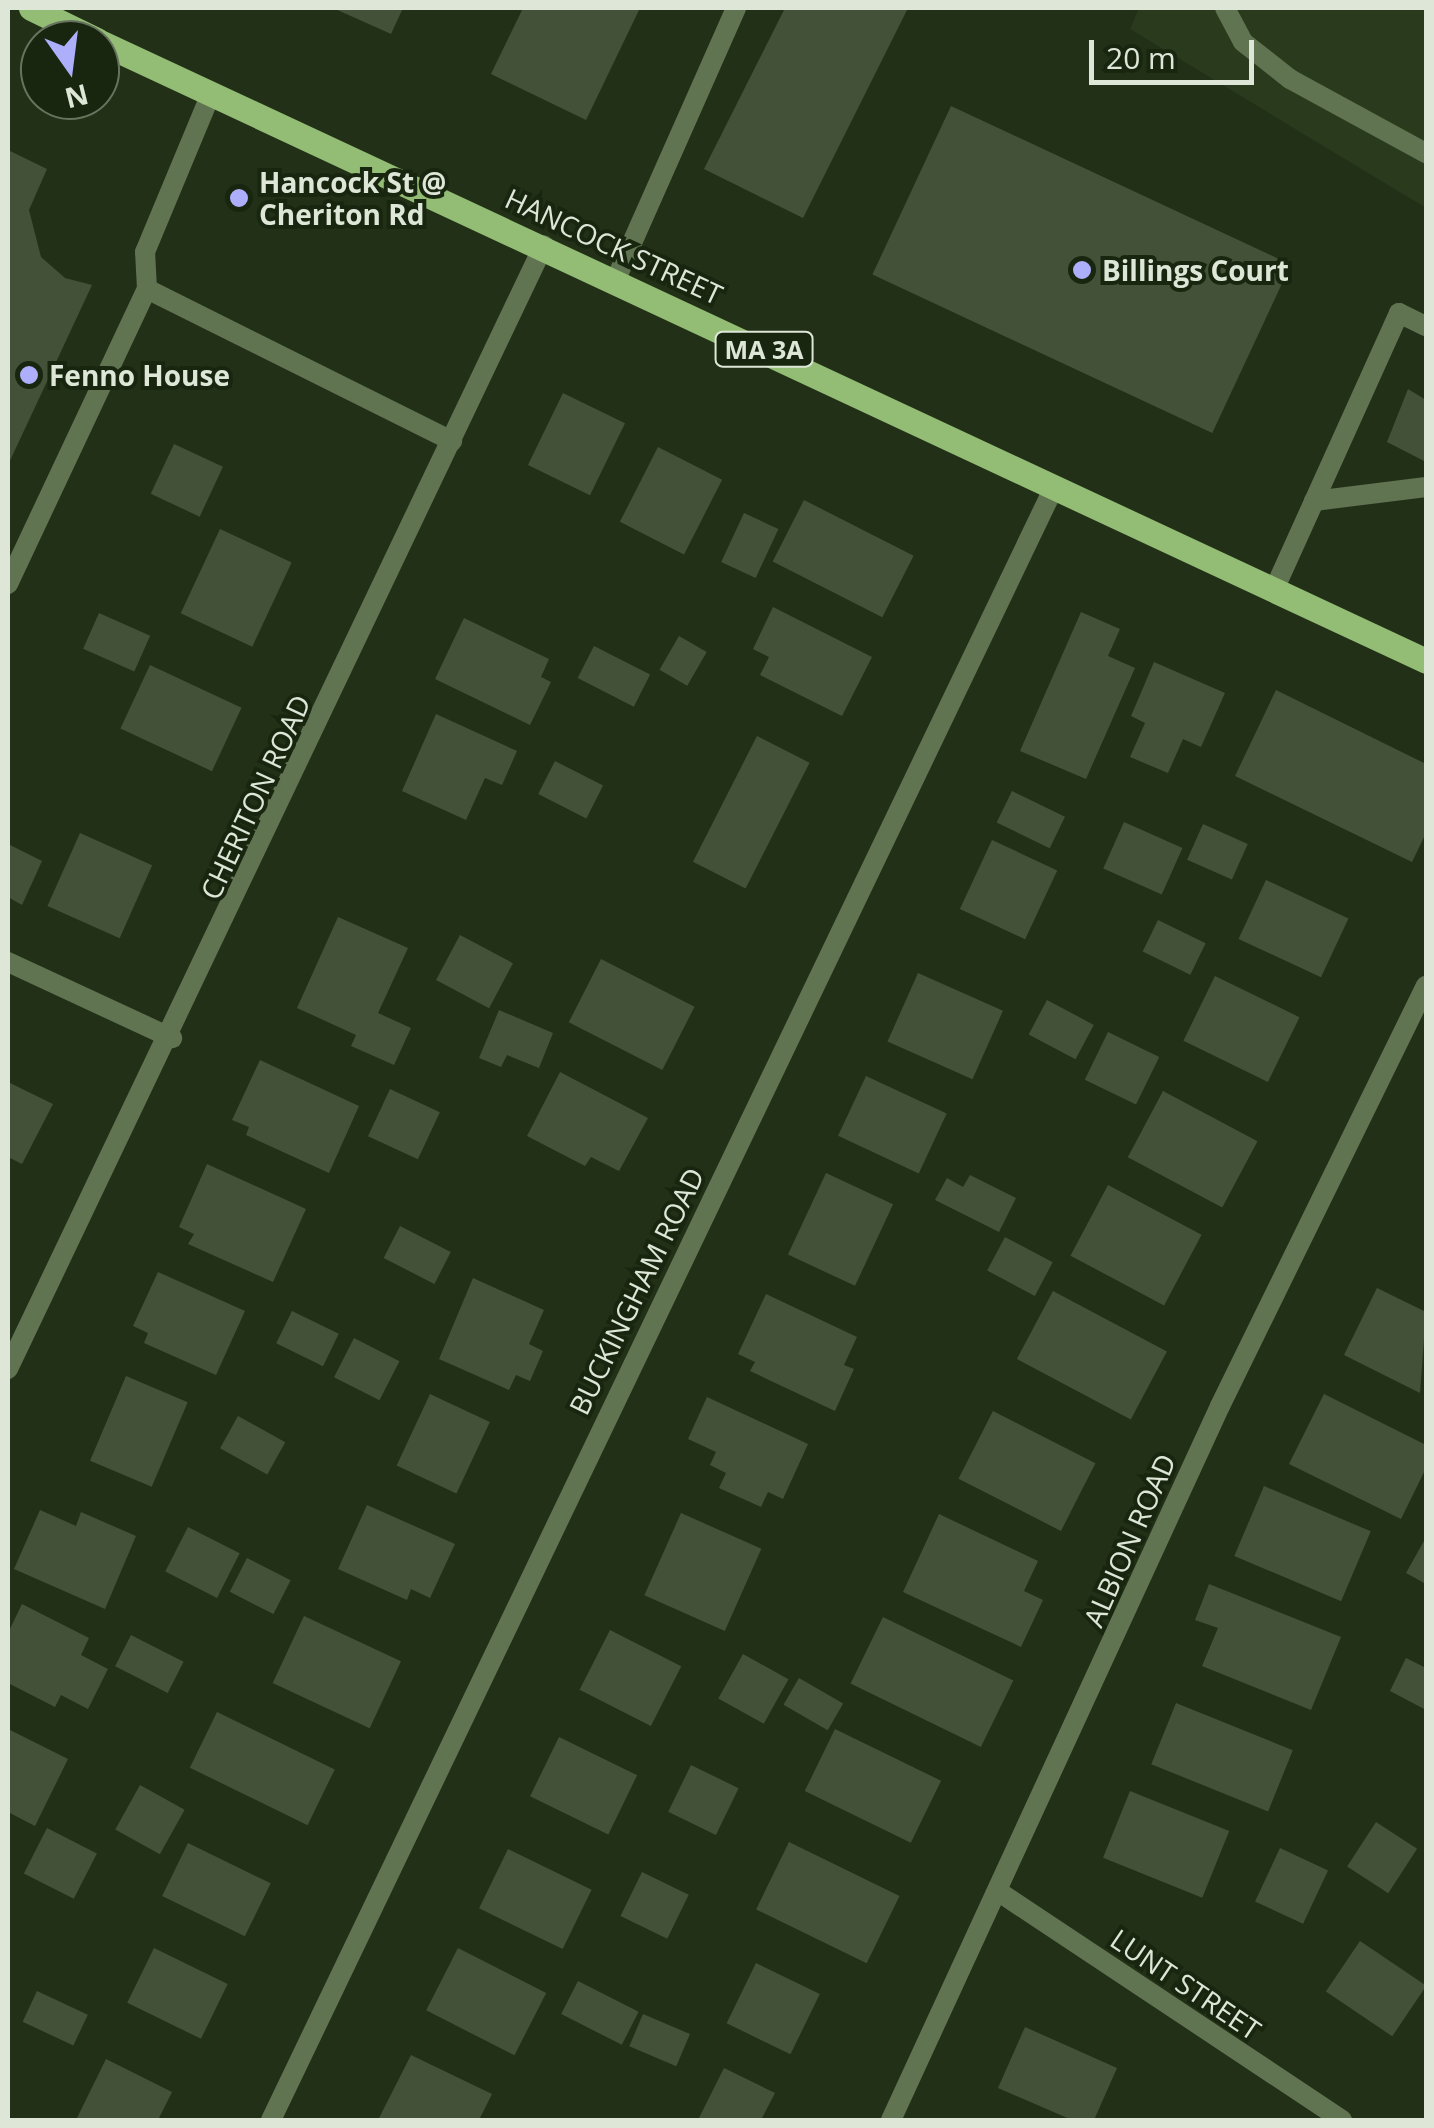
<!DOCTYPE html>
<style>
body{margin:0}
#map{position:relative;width:1434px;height:2128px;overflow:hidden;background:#223018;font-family:"Open Sans",sans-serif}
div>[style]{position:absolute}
.built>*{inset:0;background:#2a3a1d}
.building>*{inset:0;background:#435138;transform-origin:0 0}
.lane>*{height:20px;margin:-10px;padding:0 10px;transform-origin:10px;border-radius:10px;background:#607451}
.street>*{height:20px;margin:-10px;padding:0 10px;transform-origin:10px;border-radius:10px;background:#607451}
.primary>*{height:25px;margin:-12.5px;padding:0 12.5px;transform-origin:12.5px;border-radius:12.5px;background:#93bc74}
.dots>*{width:28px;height:28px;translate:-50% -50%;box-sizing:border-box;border:5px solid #19260f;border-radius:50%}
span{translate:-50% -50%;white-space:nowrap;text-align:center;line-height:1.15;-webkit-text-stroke:8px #19260f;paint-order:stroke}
.shield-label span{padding:2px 8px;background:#19260f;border:2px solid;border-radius:8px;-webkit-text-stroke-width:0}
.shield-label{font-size:25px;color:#dde6d7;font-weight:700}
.poi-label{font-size:28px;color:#dde6d7;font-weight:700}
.left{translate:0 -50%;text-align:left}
.street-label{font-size:28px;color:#dde6d7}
.frame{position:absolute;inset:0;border:10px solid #dde6d7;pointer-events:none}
.north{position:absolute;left:20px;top:20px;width:100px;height:100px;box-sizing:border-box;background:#19260f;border:2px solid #67735f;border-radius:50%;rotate:166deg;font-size:28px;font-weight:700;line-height:40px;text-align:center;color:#dde6d7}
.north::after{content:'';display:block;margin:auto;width:35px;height:45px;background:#adaffb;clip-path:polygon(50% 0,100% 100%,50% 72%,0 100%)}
.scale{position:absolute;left:1089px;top:40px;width:165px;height:45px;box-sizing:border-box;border:5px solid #dde6d7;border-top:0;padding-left:12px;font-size:30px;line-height:35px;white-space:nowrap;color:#dde6d7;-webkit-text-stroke:8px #19260f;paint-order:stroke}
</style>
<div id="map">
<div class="built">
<i style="clip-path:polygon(1139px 8px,1426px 8px,1426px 208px,1130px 29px)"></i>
</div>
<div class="building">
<i style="clip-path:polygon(333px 8px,403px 8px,391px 34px)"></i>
<i style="clip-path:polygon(523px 8px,640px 8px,586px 120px,491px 74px)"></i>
<i style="clip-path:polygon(785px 8px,908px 8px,803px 218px,704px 169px)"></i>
<i style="left:951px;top:106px;width:375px;height:186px;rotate:25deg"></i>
<i style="clip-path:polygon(8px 150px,47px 169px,29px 210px,41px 257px,65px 278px,92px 285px,8px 465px)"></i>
<i style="clip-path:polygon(1408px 389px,1426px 400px,1426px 462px,1387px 442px)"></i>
<i style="left:563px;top:393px;width:69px;height:80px;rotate:26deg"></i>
<i style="left:174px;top:444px;width:54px;height:55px;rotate:25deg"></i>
<i style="left:658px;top:447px;width:72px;height:84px;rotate:27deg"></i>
<i style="left:804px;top:500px;width:123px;height:69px;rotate:27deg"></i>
<i style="left:744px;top:513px;width:38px;height:54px;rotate:25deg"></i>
<i style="left:220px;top:529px;width:79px;height:93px;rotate:25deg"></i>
<i style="clip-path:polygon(773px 607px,872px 657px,842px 716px,760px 675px,769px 657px,753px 649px)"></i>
<i style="clip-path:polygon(1081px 612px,1120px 629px,1108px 656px,1135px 668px,1086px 779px,1020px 751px)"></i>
<i style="left:99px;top:613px;width:56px;height:39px;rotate:24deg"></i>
<i style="clip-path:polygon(464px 618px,549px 659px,541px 677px,551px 682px,530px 725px,435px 679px)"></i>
<i style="left:679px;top:636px;width:32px;height:39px;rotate:30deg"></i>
<i style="left:594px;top:646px;width:63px;height:36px;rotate:27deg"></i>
<i style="clip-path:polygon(1154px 662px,1225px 693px,1201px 747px,1183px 739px,1168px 773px,1130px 757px,1145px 723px,1131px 716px)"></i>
<i style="left:150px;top:665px;width:101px;height:70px;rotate:25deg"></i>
<i style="clip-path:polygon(1276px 690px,1426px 764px,1426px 833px,1412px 862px,1235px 776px)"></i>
<i style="clip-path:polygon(436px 714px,517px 751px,502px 785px,485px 778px,466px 820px,402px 791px)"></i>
<i style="left:757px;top:736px;width:59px;height:141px;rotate:27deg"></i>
<i style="left:555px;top:761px;width:54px;height:37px;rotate:27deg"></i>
<i style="left:1012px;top:791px;width:59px;height:35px;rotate:26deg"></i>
<i style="left:1124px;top:822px;width:64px;height:51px;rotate:24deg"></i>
<i style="left:1203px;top:824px;width:49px;height:39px;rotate:24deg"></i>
<i style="left:80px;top:833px;width:79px;height:80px;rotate:24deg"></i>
<i style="left:992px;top:840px;width:72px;height:76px;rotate:25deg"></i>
<i style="clip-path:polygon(8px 844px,42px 861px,22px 905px,8px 897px)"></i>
<i style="left:1266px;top:880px;width:91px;height:65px;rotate:25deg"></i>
<i style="clip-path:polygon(338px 917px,408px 948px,378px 1013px,411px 1028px,394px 1065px,351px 1046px,356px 1035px,297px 1008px)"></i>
<i style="left:1158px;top:920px;width:53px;height:35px;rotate:26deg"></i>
<i style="left:460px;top:935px;width:60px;height:51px;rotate:28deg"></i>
<i style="left:601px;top:959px;width:105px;height:71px;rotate:27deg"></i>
<i style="left:918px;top:973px;width:93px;height:75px;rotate:24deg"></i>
<i style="left:1215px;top:976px;width:94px;height:72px;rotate:26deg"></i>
<i style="left:1047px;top:1000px;width:53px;height:39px;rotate:28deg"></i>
<i style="clip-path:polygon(499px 1010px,553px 1033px,539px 1068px,507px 1055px,501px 1067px,479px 1058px)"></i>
<i style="left:1108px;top:1032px;width:57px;height:53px;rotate:26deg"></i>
<i style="clip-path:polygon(260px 1060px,359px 1106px,329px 1173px,246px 1135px,249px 1127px,232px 1120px)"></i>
<i style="clip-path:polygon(560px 1072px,648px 1118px,619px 1171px,591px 1157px,585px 1166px,527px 1136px)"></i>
<i style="left:866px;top:1076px;width:89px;height:66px;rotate:25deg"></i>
<i style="clip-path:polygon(8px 1082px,53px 1104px,22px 1164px,8px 1157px)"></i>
<i style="left:390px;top:1089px;width:55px;height:52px;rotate:25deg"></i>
<i style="left:1163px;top:1091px;width:107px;height:75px;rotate:28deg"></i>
<i style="clip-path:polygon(207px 1164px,306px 1209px,273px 1282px,188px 1244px,194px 1234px,179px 1227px)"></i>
<i style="left:826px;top:1173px;width:74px;height:90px;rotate:25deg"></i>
<i style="clip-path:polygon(970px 1175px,1016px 1198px,999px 1232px,935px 1200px,947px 1178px,963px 1187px)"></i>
<i style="left:1108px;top:1185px;width:106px;height:80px;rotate:28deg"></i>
<i style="left:400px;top:1226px;width:57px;height:36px;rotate:27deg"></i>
<i style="left:1005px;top:1237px;width:54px;height:38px;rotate:28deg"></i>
<i style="clip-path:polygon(158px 1272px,245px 1311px,216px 1375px,144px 1343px,148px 1333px,133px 1326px)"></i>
<i style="clip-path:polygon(473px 1278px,544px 1310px,529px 1344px,543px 1351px,530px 1381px,516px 1375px,509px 1390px,439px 1359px)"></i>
<i style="clip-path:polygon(1377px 1288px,1426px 1312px,1420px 1393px,1344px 1355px)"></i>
<i style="left:1053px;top:1291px;width:129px;height:77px;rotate:28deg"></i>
<i style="clip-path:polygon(766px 1294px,857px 1337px,844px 1365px,854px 1369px,835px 1411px,750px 1371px,755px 1362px,738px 1354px)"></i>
<i style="left:292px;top:1311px;width:52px;height:36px;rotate:26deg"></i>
<i style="left:354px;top:1338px;width:51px;height:44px;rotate:27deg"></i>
<i style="left:126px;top:1376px;width:67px;height:92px;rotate:23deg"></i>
<i style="left:430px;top:1394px;width:66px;height:79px;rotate:25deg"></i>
<i style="clip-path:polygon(1324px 1394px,1426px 1445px,1426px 1468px,1401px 1519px,1289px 1464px)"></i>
<i style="clip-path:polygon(707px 1397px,808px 1444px,783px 1499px,768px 1492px,761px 1507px,719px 1488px,726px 1473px,710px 1465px,716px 1452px,688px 1439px)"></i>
<i style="left:993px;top:1411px;width:115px;height:76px;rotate:27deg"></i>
<i style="left:238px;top:1416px;width:54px;height:37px;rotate:29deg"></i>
<i style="left:1264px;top:1486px;width:116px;height:76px;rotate:23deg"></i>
<i style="clip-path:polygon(367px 1505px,455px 1544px,430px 1598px,411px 1589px,407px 1600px,338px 1569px)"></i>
<i style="clip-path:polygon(40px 1510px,76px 1526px,81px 1512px,136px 1536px,105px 1609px,14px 1569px)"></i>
<i style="left:681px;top:1513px;width:88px;height:90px;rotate:24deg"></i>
<i style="clip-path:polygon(939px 1514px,1038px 1561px,1024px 1591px,1043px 1600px,1021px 1647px,903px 1592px)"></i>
<i style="left:188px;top:1527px;width:58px;height:50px;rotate:27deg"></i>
<i style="clip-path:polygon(1424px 1541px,1426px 1543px,1426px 1584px,1406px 1573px)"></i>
<i style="left:247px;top:1558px;width:49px;height:38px;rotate:27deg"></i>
<i style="clip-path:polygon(1209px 1584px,1341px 1637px,1311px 1710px,1202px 1666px,1218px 1628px,1195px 1620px)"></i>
<i style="clip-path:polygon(22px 1604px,89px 1638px,81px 1655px,108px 1669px,88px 1709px,61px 1695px,55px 1707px,8px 1683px,8px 1633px)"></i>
<i style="left:304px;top:1616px;width:107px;height:74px;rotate:25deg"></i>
<i style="left:883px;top:1617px;width:145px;height:74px;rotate:26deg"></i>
<i style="left:610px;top:1630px;width:80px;height:67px;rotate:27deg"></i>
<i style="left:131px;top:1635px;width:59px;height:35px;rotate:27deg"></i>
<i style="left:743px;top:1654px;width:52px;height:51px;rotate:29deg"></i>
<i style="clip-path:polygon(1406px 1658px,1426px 1668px,1426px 1710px,1390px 1691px)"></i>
<i style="left:799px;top:1678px;width:51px;height:31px;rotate:30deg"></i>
<i style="left:1176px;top:1703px;width:126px;height:66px;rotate:22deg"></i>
<i style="left:217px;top:1712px;width:131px;height:62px;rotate:26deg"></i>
<i style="clip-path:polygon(8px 1729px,68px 1759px,35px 1826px,8px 1812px)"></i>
<i style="left:835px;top:1729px;width:118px;height:69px;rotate:26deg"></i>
<i style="left:559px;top:1737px;width:87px;height:66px;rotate:26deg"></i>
<i style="left:691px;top:1765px;width:53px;height:52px;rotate:26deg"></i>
<i style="left:140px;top:1785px;width:51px;height:51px;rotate:29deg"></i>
<i style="left:1130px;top:1791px;width:107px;height:72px;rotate:22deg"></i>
<i style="left:1376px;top:1822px;width:49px;height:53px;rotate:33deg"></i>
<i style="left:47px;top:1828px;width:56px;height:51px;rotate:27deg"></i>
<i style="left:789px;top:1842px;width:123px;height:75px;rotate:26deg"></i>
<i style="left:188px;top:1843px;width:92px;height:59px;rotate:26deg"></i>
<i style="left:1280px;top:1848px;width:53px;height:59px;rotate:25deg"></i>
<i style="left:508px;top:1849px;width:93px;height:66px;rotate:26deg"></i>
<i style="left:642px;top:1872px;width:52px;height:49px;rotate:26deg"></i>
<i style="left:1360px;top:1941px;width:80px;height:61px;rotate:34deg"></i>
<i style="left:154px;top:1948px;width:82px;height:61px;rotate:26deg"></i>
<i style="left:458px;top:1948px;width:99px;height:70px;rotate:27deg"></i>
<i style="left:756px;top:1963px;width:71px;height:67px;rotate:26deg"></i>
<i style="left:578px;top:1981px;width:68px;height:37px;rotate:27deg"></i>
<i style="left:37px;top:1991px;width:56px;height:34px;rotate:25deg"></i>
<i style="left:643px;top:2014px;width:51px;height:35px;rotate:23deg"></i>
<i style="clip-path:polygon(1025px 2027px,1117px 2068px,1094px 2120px,1072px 2120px,998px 2088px)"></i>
<i style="clip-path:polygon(411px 2055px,492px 2094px,479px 2120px,378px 2120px)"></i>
<i style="clip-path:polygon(106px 2059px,172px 2092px,158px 2120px,77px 2118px)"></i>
<i style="clip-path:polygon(724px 2068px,775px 2093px,761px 2120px,698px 2120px)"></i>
</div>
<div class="lane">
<i style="left:1225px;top:8px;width:38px;rotate:62deg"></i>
<i style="left:1243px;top:42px;width:60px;rotate:38.2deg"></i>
<i style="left:1290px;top:79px;width:155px;rotate:28.6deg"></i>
<i style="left:616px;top:279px;width:296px;rotate:-66.1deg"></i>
<i style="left:147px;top:289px;width:341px;rotate:26.5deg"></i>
<i style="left:1314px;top:501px;width:113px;rotate:-7.1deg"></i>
<i style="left:8px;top:584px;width:326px;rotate:-64.8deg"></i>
<i style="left:147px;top:289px;width:37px;rotate:-93deg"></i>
<i style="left:145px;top:252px;width:169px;rotate:-67.4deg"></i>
<i style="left:1274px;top:590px;width:304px;rotate:-65.7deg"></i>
<i style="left:1399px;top:313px;width:30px;rotate:26deg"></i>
</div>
<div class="street">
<i style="left:8px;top:962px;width:181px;rotate:24.9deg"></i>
<i style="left:8px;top:1369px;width:1245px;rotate:-64.51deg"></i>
<i style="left:999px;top:1892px;width:412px;rotate:33.6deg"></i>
<i style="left:271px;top:2120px;width:1811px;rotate:-64.38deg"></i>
<i style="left:891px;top:2120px;width:786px;rotate:-65.26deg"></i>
<i style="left:1220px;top:1406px;width:468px;rotate:-63.9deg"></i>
</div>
<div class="primary">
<i style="left:31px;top:8px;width:73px;rotate:25.9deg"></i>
<i style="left:100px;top:42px;width:1463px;rotate:25.02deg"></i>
</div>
<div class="dots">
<i style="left:239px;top:198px;background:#adaffb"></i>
<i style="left:1082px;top:270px;background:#adaffb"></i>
<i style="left:29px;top:375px;background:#adaffb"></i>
</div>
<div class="shield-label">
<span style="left:764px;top:349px">MA 3A</span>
</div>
<div class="poi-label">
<span class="left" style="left:259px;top:198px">Hancock St @<br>Cheriton Rd</span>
<span class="left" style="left:1102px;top:270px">Billings Court</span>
<span class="left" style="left:49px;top:375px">Fenno House</span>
</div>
<div class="street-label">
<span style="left:614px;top:246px;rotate:25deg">HANCOCK STREET</span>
<span style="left:255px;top:797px;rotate:-65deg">CHERITON ROAD</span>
<span style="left:636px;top:1291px;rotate:-64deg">BUCKINGHAM ROAD</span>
<span style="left:1129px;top:1540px;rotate:-66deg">ALBION ROAD</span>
<span style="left:1186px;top:1984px;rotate:34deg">LUNT STREET</span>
</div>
<div class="frame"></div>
<div class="north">N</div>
<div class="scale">20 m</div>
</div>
